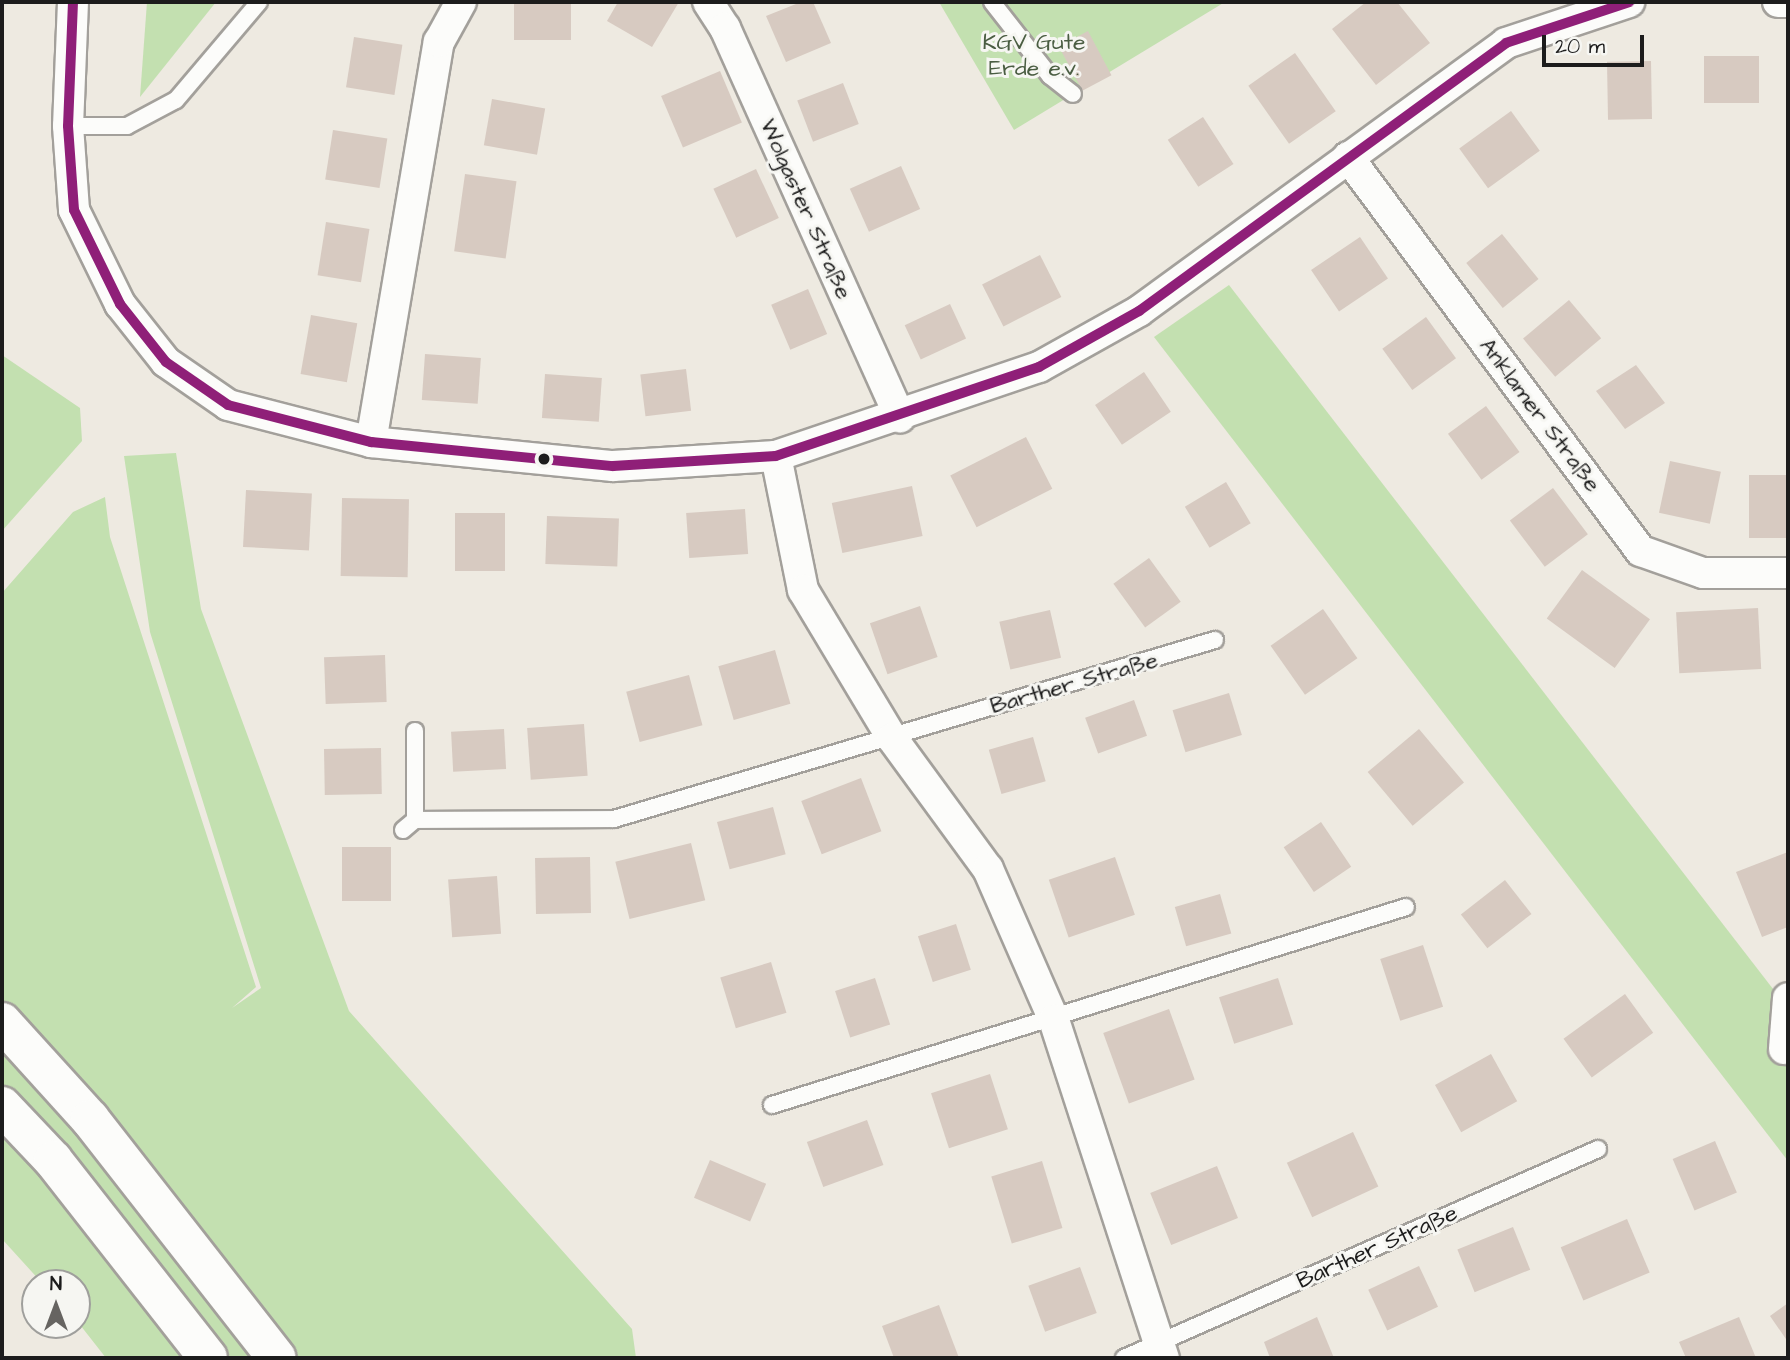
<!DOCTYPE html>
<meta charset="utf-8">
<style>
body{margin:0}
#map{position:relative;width:1790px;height:1360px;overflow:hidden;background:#eeeae1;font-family:"Architects Daughter",sans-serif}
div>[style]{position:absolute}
.green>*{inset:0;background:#c3e0b0}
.building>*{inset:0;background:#d7cac1;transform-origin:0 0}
.roads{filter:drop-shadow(2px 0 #a3a09b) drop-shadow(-2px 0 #a3a09b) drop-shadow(0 2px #a3a09b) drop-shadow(0 -2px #a3a09b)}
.lane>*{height:16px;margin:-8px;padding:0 8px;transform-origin:8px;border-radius:8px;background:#fcfcfa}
.street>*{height:30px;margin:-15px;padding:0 15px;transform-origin:15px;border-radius:15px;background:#fcfcfa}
.highway>*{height:38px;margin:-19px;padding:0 19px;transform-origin:19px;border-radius:19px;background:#fcfcfa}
.bus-1>*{height:10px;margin:-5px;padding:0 5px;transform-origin:5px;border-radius:5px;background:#8f1f78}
.dots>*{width:19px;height:19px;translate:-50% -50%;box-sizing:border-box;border:4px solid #f6f6f2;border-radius:50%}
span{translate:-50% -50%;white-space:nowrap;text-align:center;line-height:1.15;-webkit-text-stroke:6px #f6f6f2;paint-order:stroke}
.park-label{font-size:23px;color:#4a5d42}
.street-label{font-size:23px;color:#1c1c1c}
.frame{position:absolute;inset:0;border:4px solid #1c1c1c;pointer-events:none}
.north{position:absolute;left:21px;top:1269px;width:70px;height:70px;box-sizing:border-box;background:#f6f6f2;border:2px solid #9f9f9c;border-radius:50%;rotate:0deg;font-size:19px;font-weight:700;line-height:28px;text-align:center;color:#1c1c1c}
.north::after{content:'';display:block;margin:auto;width:24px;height:32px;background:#666461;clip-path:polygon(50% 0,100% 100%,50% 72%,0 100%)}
.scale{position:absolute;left:1542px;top:35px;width:102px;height:32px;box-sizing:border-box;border:4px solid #1c1c1c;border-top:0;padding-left:9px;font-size:21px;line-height:24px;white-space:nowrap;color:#1c1c1c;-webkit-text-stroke:5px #f6f6f2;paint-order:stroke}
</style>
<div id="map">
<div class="green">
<i style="clip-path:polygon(147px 2px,216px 2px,140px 97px)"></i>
<i style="clip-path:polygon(939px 2px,1225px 2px,1014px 130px)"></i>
<i style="clip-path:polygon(1229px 285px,1787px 1007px,1788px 1161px,1154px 337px)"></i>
<i style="clip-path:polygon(2px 355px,80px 408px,82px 441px,2px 531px)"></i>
<i style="clip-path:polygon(176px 453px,201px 609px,349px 1011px,632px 1329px,636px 1358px,106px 1358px,77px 1321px,77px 1283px,42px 1283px,2px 1239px,2px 593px,73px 512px,105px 497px,110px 537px,256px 987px,232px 1008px,261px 988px,150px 632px,124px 456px)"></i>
</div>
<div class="building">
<i style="left:514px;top:2px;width:57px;height:38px"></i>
<i style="clip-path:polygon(618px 2px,679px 2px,652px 47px,607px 21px)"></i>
<i style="clip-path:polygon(801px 2px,813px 2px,831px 43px,786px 62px,766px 16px)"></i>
<i style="clip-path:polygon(1366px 2px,1397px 2px,1430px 43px,1376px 85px,1332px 29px)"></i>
<i style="left:1088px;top:31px;width:50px;height:33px;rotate:62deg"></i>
<i style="left:354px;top:37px;width:49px;height:51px;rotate:9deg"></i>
<i style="left:1295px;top:53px;width:71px;height:57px;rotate:55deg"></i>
<i style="left:1704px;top:56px;width:55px;height:47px"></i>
<i style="left:1651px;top:61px;width:58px;height:44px;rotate:89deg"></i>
<i style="left:720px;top:71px;width:56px;height:64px;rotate:67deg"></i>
<i style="left:843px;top:83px;width:44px;height:49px;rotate:69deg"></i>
<i style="left:492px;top:99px;width:54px;height:47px;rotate:10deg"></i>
<i style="left:1511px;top:111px;width:49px;height:64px;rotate:54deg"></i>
<i style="left:1203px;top:117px;width:56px;height:42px;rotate:57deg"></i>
<i style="left:333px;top:130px;width:55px;height:50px;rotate:9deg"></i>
<i style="left:901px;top:166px;width:47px;height:56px;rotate:66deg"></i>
<i style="left:756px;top:169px;width:54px;height:47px;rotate:65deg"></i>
<i style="left:465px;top:174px;width:52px;height:78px;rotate:8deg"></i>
<i style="left:326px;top:222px;width:44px;height:54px;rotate:9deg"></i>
<i style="left:1502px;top:234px;width:58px;height:46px;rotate:51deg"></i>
<i style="left:1360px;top:237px;width:50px;height:59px;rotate:56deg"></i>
<i style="left:1040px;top:255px;width:47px;height:65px;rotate:63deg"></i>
<i style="left:808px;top:289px;width:49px;height:40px;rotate:67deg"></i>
<i style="left:1569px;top:300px;width:50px;height:60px;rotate:50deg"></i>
<i style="left:950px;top:304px;width:38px;height:50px;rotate:65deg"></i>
<i style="left:311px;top:315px;width:47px;height:60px;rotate:10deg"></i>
<i style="left:1426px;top:317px;width:51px;height:54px;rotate:54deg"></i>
<i style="left:425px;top:354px;width:56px;height:46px;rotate:4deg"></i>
<i style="clip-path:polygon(1636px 365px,1665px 403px,1625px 429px,1596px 391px)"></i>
<i style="left:686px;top:369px;width:42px;height:46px;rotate:83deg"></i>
<i style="left:1144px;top:372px;width:48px;height:59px;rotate:56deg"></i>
<i style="left:545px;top:374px;width:57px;height:44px;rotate:4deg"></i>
<i style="left:1486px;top:406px;width:57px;height:47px;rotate:54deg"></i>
<i style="left:1026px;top:437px;width:58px;height:85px;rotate:63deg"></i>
<i style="left:1670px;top:461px;width:52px;height:53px;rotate:12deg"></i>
<i style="left:1788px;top:475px;width:63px;height:39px;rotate:90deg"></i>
<i style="left:1226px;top:482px;width:48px;height:48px;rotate:59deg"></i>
<i style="left:912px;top:486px;width:51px;height:82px;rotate:78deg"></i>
<i style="left:1553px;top:488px;width:58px;height:54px;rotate:53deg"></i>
<i style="left:246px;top:490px;width:66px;height:57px;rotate:3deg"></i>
<i style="left:342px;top:498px;width:67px;height:78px;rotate:1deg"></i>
<i style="left:745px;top:509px;width:45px;height:59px;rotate:86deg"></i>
<i style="left:455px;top:513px;width:50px;height:58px"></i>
<i style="left:547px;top:516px;width:72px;height:48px;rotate:2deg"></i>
<i style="left:1149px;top:558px;width:54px;height:44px;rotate:54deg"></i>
<i style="left:1582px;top:570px;width:84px;height:60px;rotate:36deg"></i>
<i style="left:920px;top:606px;width:54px;height:53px;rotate:71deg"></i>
<i style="left:1758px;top:608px;width:61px;height:82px;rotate:87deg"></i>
<i style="left:1323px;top:609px;width:60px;height:64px;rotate:55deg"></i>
<i style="left:1050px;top:610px;width:49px;height:52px;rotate:77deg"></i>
<i style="left:775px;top:650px;width:56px;height:59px;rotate:74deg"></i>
<i style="left:385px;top:655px;width:47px;height:61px;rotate:88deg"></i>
<i style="left:689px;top:675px;width:52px;height:65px;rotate:75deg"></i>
<i style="left:1229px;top:693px;width:44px;height:59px;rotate:73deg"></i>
<i style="left:1134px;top:700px;width:38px;height:52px;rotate:70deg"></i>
<i style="left:584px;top:724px;width:52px;height:57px;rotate:86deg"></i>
<i style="left:504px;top:729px;width:40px;height:53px;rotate:87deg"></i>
<i style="left:1419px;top:729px;width:70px;height:67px;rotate:50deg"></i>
<i style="left:1033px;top:737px;width:46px;height:46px;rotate:74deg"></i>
<i style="left:381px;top:748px;width:46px;height:57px;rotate:89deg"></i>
<i style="left:861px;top:778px;width:57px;height:64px;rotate:69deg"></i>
<i style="left:773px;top:807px;width:49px;height:58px;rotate:75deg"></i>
<i style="left:1321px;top:822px;width:54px;height:45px;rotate:56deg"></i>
<i style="left:691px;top:843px;width:59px;height:78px;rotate:76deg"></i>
<i style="left:342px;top:847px;width:49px;height:54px"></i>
<i style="clip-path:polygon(1788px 852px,1788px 927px,1762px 937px,1736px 872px)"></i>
<i style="left:590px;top:857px;width:56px;height:55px;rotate:89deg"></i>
<i style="left:1115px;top:857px;width:61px;height:70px;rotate:71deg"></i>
<i style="left:497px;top:876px;width:58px;height:49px;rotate:86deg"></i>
<i style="left:1505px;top:880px;width:43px;height:56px;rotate:52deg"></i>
<i style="left:1220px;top:894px;width:41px;height:47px;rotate:74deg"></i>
<i style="left:956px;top:924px;width:48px;height:40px;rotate:72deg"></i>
<i style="left:1423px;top:945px;width:65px;height:45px;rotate:72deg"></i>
<i style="left:771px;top:962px;width:53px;height:53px;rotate:73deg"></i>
<i style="left:875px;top:978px;width:49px;height:42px;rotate:72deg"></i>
<i style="left:1278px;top:978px;width:49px;height:62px;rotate:72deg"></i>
<i style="left:1625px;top:994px;width:48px;height:76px;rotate:54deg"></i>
<i style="left:1169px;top:1009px;width:75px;height:70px;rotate:70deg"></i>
<i style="left:1491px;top:1054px;width:54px;height:64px;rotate:61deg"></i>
<i style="left:990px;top:1074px;width:58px;height:62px;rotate:72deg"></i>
<i style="left:867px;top:1120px;width:48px;height:64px;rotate:70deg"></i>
<i style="left:1353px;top:1132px;width:60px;height:73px;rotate:65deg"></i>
<i style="left:1715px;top:1141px;width:56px;height:46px;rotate:67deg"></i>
<i style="left:710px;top:1160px;width:61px;height:41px;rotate:23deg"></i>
<i style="left:1042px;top:1161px;width:70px;height:53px;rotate:73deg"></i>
<i style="left:1217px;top:1166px;width:56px;height:72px;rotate:68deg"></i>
<i style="left:1627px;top:1219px;width:58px;height:72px;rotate:67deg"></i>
<i style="left:1513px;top:1227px;width:46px;height:60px;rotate:68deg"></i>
<i style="left:1419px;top:1266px;width:45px;height:56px;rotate:65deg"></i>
<i style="left:1080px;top:1267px;width:49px;height:55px;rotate:70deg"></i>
<i style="clip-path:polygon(1788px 1303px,1788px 1342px,1770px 1316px)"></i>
<i style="clip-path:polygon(939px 1305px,959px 1358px,894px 1358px,882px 1326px)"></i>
<i style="clip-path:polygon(1317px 1317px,1334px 1358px,1270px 1358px,1264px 1342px)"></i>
<i style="clip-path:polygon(1739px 1317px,1756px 1358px,1686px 1358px,1679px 1342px)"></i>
</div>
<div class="roads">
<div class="lane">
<i style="left:992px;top:2px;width:94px;rotate:51.9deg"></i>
<i style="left:1050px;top:76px;width:29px;rotate:38deg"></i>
<i style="left:68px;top:126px;width:59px"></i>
<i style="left:127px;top:126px;width:55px;rotate:-28deg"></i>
<i style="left:176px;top:100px;width:128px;rotate:-49.7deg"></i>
<i style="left:415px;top:731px;width:89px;rotate:90deg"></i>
<i style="left:403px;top:830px;width:16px;rotate:-40deg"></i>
<i style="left:415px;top:820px;width:199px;rotate:-0.3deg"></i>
<i style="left:614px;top:819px;width:627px;rotate:-16.59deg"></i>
<i style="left:772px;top:1105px;width:664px;rotate:-17.34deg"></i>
<i style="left:1124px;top:1358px;width:518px;rotate:-23.79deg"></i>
</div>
<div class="street">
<i style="left:73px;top:2px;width:124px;rotate:92.3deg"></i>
<i style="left:68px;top:126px;width:84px;rotate:85.9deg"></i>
<i style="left:74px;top:210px;width:105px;rotate:63.9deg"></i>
<i style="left:120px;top:304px;width:74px;rotate:51.6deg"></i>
<i style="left:166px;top:362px;width:75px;rotate:34.7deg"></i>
<i style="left:228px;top:405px;width:148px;rotate:14.5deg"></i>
<i style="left:371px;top:442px;width:243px;rotate:5.7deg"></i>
<i style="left:613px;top:466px;width:163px;rotate:-3.5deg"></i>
<i style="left:776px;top:456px;width:278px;rotate:-18.7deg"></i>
<i style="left:1039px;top:367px;width:115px;rotate:-29.2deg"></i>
<i style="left:1139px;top:311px;width:454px;rotate:-36.1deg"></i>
<i style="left:1506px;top:43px;width:130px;rotate:-18.4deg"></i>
<i style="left:708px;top:2px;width:31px;rotate:57deg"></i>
<i style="left:725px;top:28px;width:427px;rotate:65.8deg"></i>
<i style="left:1778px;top:2px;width:10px"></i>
<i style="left:1348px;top:157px;width:491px;rotate:53.4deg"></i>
<i style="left:1641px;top:551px;width:66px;rotate:19.5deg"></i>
<i style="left:1703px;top:573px;width:85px"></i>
<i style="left:371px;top:442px;width:406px;rotate:-80.4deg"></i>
<i style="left:439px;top:42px;width:46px;rotate:-61.2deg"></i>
<i style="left:776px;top:456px;width:137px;rotate:78.6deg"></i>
<i style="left:803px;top:590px;width:173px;rotate:59deg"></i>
<i style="left:892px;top:738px;width:162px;rotate:53.8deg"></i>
<i style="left:988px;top:869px;width:165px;rotate:66.4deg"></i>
<i style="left:1054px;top:1020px;width:355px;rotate:72deg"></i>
<i style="left:1784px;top:1049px;width:51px;rotate:-85.5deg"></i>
</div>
<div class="highway">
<i style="left:2px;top:1022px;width:131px;rotate:47.8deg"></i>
<i style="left:90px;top:1119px;width:303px;rotate:52deg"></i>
<i style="left:2px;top:1106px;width:74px;rotate:46.6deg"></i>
<i style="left:53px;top:1160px;width:251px;rotate:51.9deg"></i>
</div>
</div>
<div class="bus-1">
<i style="left:73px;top:2px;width:124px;rotate:92.3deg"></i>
<i style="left:68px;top:126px;width:84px;rotate:85.9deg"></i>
<i style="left:74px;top:210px;width:105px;rotate:63.9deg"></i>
<i style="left:120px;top:304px;width:74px;rotate:51.6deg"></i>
<i style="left:166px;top:362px;width:75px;rotate:34.7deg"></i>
<i style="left:228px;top:405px;width:148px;rotate:14.5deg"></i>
<i style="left:371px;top:442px;width:243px;rotate:5.7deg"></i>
<i style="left:613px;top:466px;width:163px;rotate:-3.5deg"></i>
<i style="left:776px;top:456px;width:278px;rotate:-18.7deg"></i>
<i style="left:1039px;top:367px;width:115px;rotate:-29.2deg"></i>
<i style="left:1139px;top:311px;width:454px;rotate:-36.1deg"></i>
<i style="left:1506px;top:43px;width:130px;rotate:-18.4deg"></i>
</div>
<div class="dots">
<i style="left:544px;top:459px;background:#1c1c1c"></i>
</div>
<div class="park-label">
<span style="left:1034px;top:55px">KGV Gute<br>Erde e.v.</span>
</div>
<div class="street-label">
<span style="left:806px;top:209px;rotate:66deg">Wolgaster Straße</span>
<span style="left:1540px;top:415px;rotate:53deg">Anklamer Straße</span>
<span style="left:1074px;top:683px;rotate:-16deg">Barther Straße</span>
<span style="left:1377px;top:1247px;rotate:-24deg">Barther Straße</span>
</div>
<div class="frame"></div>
<div class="north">N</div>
<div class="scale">20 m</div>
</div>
